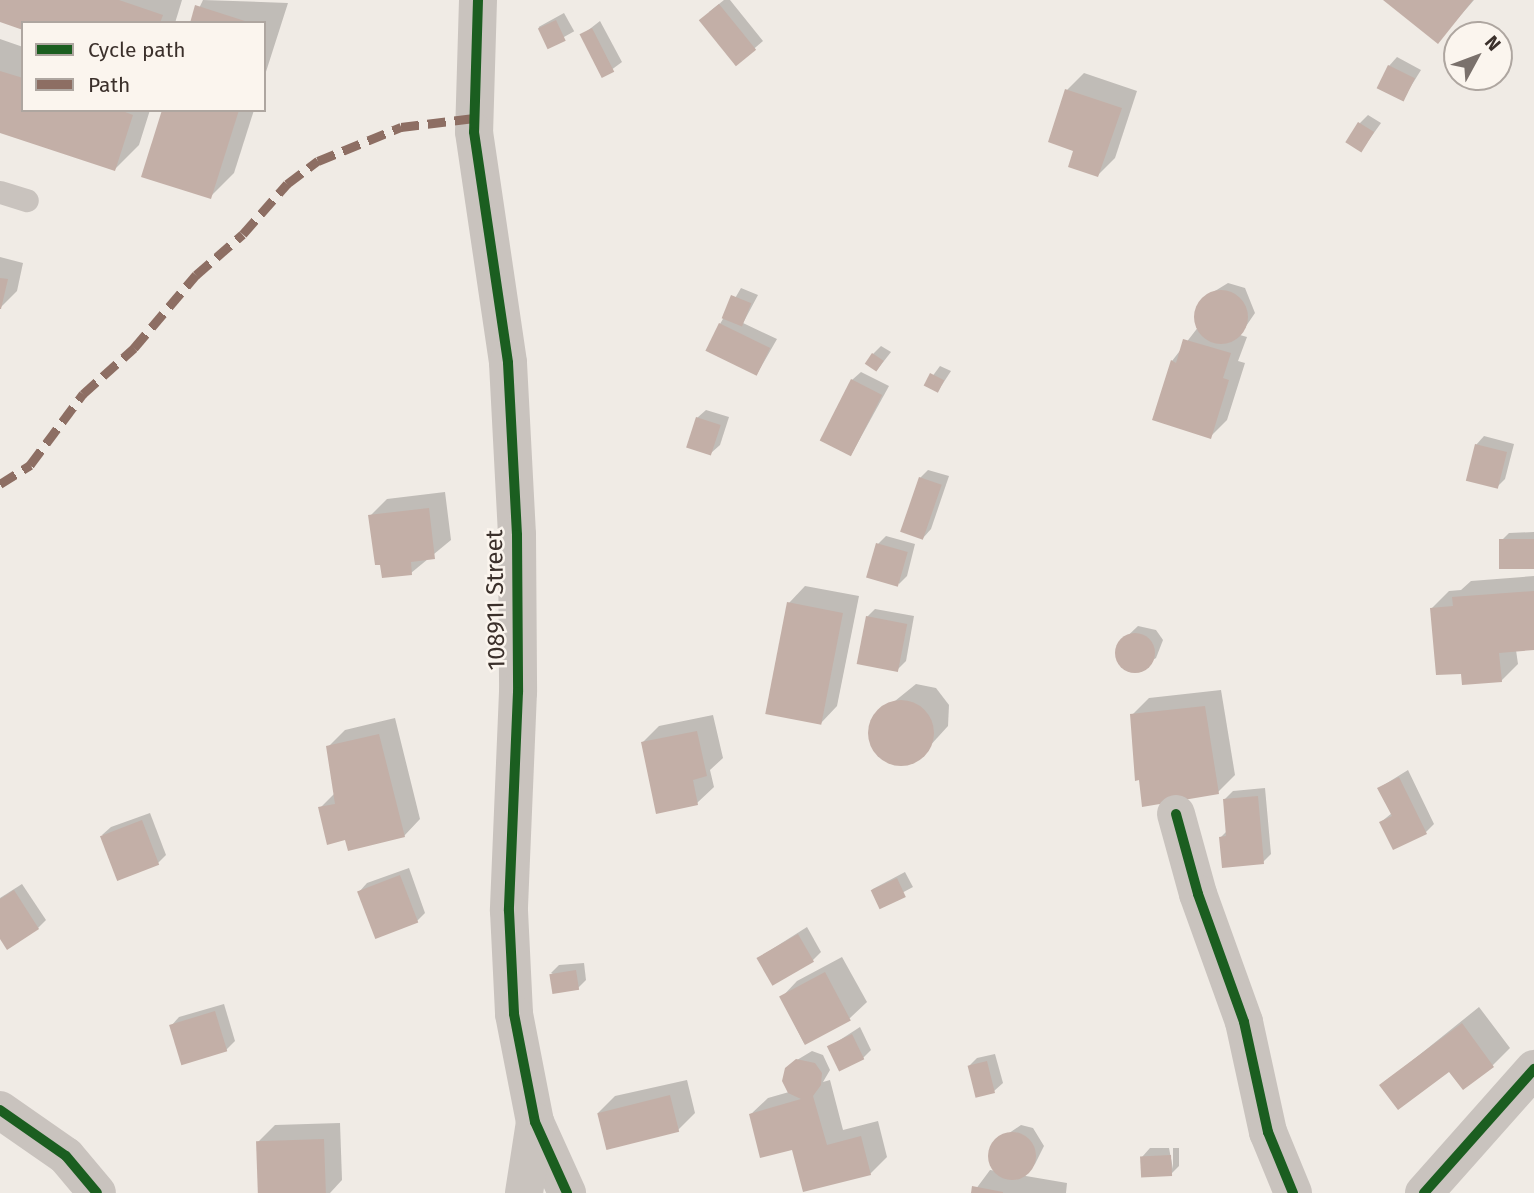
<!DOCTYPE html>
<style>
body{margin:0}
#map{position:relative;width:1534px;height:1193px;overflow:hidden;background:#f0ebe5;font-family:"Fira Sans",sans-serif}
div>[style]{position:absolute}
.shadow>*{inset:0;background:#0003;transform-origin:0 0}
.building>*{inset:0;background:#c3afa7;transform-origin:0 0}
.round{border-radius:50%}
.lane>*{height:23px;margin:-11.5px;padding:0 11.5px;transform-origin:11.5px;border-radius:11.5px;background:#c9c3be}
.street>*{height:38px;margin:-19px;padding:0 19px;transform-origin:19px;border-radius:19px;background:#c9c3be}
.quiet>*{height:9px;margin-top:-4.5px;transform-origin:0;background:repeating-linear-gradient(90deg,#8d6e63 0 18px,transparent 0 27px)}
.cycleway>*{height:10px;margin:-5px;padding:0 5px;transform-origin:5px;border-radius:5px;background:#1b5e20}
span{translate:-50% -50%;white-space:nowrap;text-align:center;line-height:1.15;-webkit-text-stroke:5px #fbf5ee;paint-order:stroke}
.street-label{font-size:24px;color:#3b302b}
.legend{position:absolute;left:21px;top:21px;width:245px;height:91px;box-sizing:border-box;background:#fbf5ee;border:2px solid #aea6a0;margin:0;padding:9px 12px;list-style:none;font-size:21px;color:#3b302b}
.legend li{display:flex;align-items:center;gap:14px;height:35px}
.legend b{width:35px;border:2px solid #aea6a0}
.north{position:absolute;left:1443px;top:21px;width:70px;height:70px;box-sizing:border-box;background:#fbf5ee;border:2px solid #aea6a0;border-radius:50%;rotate:49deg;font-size:19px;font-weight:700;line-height:28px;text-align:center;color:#3b302b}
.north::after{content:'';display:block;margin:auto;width:24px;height:32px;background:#7a716c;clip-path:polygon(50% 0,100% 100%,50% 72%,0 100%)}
</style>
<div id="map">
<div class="shadow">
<i style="clip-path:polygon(0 0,182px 0,175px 23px,0 20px)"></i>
<i style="clip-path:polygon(203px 0,288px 3px,264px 78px,264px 23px,192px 23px)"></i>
<i style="clip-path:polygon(724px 0,730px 0,763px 41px,735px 65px,709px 12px)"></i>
<i style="clip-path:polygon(1386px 0,1474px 0,1438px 41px)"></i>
<i style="left:564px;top:13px;width:21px;height:29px;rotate:61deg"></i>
<i style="clip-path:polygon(600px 21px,622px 62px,603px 76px,582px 35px)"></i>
<i style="clip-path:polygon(0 39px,23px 47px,23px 110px,150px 110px,139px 145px,115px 169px,0 131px)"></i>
<i style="clip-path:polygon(1397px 57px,1421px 70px,1403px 99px,1389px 66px)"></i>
<i style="clip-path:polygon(1084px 73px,1137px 91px,1115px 158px,1098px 175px,1075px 150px,1067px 90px)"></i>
<i style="clip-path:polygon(164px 110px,254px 110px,234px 173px,210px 197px)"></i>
<i style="clip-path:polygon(1368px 115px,1381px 123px,1361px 151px,1360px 123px)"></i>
<i style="clip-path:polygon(0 257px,23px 263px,17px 291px,0 308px)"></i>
<i style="clip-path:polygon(1228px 283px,1245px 288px,1255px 313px,1240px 335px,1247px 337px,1238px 361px,1245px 363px,1227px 420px,1210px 437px,1172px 361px,1199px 326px,1195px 317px,1202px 299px)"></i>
<i style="clip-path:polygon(741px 288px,758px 295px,743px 323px,777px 339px,757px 374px,720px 324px)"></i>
<i style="clip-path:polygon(881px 346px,891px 352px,877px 370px,873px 354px)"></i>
<i style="clip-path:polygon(940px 366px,951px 371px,938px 391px,926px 385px)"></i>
<i style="clip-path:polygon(861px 372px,889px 386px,851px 455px,852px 380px)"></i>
<i style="clip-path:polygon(706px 410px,729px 417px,720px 445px,711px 453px,697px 418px)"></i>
<i style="clip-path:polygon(1484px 436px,1514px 444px,1505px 479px,1497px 487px,1476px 445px)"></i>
<i style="clip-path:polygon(928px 470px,949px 476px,931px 529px,923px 538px,920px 478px)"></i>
<i style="clip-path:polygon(445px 492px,451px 540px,411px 573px,370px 516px,387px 499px)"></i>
<i style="clip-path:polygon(1534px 532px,1534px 568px,1501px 541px,1509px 533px)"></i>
<i style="clip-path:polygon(886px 536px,915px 544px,907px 576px,899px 584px,878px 544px)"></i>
<i style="clip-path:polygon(1534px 576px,1534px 649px,1516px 650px,1518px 664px,1501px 681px,1463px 672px,1432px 608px,1449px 591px,1461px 590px,1471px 581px)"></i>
<i style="clip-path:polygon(805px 586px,859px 596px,837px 706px,821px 723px,789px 603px)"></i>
<i style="clip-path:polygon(875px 609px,914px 616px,906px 661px,898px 669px,867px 617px)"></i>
<i style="clip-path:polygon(1138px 626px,1156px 630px,1163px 640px,1156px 658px,1136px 671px,1123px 667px,1117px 656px,1119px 644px)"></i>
<i style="clip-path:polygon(916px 684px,936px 688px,949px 705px,948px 726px,917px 760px,907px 764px,887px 761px,874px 747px,874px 718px)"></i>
<i style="clip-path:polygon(1221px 690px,1235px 775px,1218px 792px,1132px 715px,1149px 698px)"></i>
<i style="clip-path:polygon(713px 715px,723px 758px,710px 770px,714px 787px,697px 803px,642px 743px,659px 726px)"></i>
<i style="clip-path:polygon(395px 718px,420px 819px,404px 836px,347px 838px,320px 808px,335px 793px,328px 747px,345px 730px)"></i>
<i style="clip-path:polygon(1408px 770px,1434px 824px,1426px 832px,1381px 822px,1392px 813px,1379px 788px)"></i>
<i style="clip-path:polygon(1265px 788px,1271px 854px,1263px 862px,1220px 838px,1228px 830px,1225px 799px,1233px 791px)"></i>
<i style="clip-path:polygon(150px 813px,166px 855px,158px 863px,102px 835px,111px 827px)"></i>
<i style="clip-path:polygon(409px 868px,425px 913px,417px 921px,359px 892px,367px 883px)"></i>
<i style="left:905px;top:872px;width:17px;height:37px;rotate:62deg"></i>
<i style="clip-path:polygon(22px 884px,46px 920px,38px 928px,0 936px,0 898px)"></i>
<i style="clip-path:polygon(807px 927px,821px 952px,813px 960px,758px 958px)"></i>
<i style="clip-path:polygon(842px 957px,867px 1002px,850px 1018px,804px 1043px,781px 998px,797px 981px)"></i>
<i style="clip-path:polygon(584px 963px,586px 980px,578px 988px,551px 973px,559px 965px)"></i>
<i style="clip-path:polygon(224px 1004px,235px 1041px,226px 1050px,171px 1026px,179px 1017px)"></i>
<i style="clip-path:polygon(1479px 1007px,1510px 1048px,1493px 1065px,1463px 1088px,1449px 1069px,1382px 1085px)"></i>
<i style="clip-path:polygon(860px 1027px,871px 1050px,863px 1058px,829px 1047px)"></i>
<i style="clip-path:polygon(812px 1051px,823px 1055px,830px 1070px,823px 1082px,830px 1080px,843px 1130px,878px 1121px,887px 1157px,870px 1174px,794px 1148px,751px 1114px,768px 1098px,789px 1092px,792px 1063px)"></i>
<i style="clip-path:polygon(995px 1054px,1003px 1083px,994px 1091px,969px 1066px,977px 1058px)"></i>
<i style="clip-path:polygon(687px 1080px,695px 1113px,678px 1130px,598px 1113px,615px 1096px)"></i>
<i style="clip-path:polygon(340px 1123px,342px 1180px,330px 1193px,260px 1193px,258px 1142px,275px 1125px)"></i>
<i style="clip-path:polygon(1021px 1125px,1033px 1128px,1044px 1146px,1035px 1164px,1020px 1175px,1067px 1183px,1066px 1193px,973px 1193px,990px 1170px,997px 1171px,991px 1160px,993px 1144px)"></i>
<i style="clip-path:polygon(1150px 1148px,1169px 1148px,1173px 1169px,1173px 1148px,1179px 1148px,1179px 1166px,1171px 1174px,1142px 1157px)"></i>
</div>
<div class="building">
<i style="clip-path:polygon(0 0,119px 0,163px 15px,160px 23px,23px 23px,23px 30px,0 22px)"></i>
<i style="clip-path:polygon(1383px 0,1473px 0,1438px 44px)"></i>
<i style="left:719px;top:4px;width:59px;height:26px;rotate:51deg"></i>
<i style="clip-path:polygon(195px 5px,248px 22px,248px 23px,190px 23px)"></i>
<i style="left:556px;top:20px;width:23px;height:20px;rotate:65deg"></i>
<i style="left:592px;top:28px;width:49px;height:14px;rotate:63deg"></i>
<i style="left:1388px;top:65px;width:30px;height:26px;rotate:26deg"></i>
<i style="clip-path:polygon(0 71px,23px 78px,23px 110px,120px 110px,133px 115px,115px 171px,0 133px)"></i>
<i style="clip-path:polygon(1065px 89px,1122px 108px,1098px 177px,1068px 167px,1073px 151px,1048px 142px)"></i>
<i style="clip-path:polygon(162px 110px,239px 110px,211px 199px,141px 177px)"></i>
<i style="left:1358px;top:122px;width:19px;height:24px;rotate:32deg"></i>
<i style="clip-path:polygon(0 278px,8px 279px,1px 309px,0 309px)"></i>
<i class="round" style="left:1194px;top:290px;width:54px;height:54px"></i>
<i style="left:731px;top:295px;width:22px;height:25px;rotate:22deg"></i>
<i style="left:719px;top:323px;width:57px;height:31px;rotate:26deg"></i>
<i style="clip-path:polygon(1183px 339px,1231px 353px,1223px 378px,1229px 380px,1211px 439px,1152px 420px,1171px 360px,1176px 363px)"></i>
<i style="left:872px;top:353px;width:14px;height:13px;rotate:34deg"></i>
<i style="left:930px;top:373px;width:16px;height:14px;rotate:27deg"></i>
<i style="left:851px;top:379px;width:35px;height:69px;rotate:27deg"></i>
<i style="left:696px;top:417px;width:26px;height:32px;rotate:18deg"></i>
<i style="left:1475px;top:444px;width:33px;height:38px;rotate:14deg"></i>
<i style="left:919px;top:477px;width:24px;height:58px;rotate:19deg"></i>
<i style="clip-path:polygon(429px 508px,435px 559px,411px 562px,412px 575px,382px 578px,380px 565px,375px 565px,368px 515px)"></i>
<i style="left:1534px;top:539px;width:30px;height:35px;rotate:90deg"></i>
<i style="left:876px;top:543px;width:33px;height:36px;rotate:16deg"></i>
<i style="clip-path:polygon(1534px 591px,1534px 650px,1499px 653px,1502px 682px,1462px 685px,1461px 674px,1436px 675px,1430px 608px,1453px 606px,1452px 597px)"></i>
<i style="left:787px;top:602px;width:57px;height:114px;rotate:11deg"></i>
<i style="left:866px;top:616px;width:42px;height:49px;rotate:11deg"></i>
<i class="round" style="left:1115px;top:633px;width:40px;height:40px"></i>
<i class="round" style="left:868px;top:700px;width:66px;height:66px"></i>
<i style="clip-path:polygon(1205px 706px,1219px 794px,1142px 807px,1139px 780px,1135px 781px,1130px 714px)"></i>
<i style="clip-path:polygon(697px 731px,707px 776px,693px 780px,698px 805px,656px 814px,641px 742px)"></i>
<i style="clip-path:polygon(379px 734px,405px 837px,348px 851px,345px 840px,327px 845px,318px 807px,335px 804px,326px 746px)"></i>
<i style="clip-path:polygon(1399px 777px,1427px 834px,1393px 850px,1379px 822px,1392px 816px,1377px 788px)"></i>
<i style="clip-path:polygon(1258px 796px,1264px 864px,1222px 868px,1219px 837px,1226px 836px,1223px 799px)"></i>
<i style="left:142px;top:820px;width:48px;height:45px;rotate:69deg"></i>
<i style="left:400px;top:875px;width:51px;height:46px;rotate:69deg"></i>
<i style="left:897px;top:878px;width:21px;height:29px;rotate:65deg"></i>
<i style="clip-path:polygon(14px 890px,39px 929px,7px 950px,0 939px,0 899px)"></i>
<i style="left:798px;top:934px;width:32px;height:48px;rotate:60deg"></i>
<i style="left:576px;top:970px;width:20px;height:27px;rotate:81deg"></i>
<i style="left:825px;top:972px;width:55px;height:52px;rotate:62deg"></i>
<i style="left:215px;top:1011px;width:42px;height:48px;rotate:73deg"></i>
<i style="clip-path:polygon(1462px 1023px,1494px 1067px,1463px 1090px,1449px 1072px,1398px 1110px,1379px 1085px)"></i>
<i style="left:852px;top:1034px;width:28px;height:28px;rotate:64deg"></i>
<i style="clip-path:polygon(796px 1059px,815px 1063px,822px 1073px,821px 1085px,813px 1096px,827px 1145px,861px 1136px,871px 1175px,803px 1192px,792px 1150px,760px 1158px,749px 1114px,801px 1099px,788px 1093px,782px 1081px,785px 1068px)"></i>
<i style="left:987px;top:1061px;width:33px;height:20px;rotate:76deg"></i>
<i style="left:670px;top:1095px;width:38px;height:75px;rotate:76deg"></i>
<i class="round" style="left:988px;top:1132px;width:48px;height:48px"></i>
<i style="left:324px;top:1139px;width:54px;height:68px;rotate:88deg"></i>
<i style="left:1171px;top:1155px;width:21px;height:31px;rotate:87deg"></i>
<i style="clip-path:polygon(972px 1186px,1003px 1192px,1003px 1193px,971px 1193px)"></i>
</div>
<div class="lane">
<i style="left:0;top:192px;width:28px;rotate:17deg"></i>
</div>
<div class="street">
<i style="left:478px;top:0;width:132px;rotate:91.7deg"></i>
<i style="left:474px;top:132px;width:233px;rotate:81.6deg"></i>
<i style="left:508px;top:363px;width:172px;rotate:87deg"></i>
<i style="left:517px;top:535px;width:157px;rotate:89.6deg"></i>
<i style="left:518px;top:692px;width:219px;rotate:92.4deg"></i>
<i style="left:509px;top:911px;width:103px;rotate:87.2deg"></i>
<i style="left:514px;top:1014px;width:110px;rotate:79deg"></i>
<i style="left:535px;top:1122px;width:78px;rotate:65.7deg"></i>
<i style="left:1176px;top:814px;width:83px;rotate:74.6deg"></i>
<i style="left:1198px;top:894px;width:136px;rotate:70.2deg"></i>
<i style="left:1244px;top:1022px;width:113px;rotate:77.7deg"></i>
<i style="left:1268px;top:1132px;width:66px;rotate:67.7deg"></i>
<i style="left:0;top:1110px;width:80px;rotate:34.9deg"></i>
<i style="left:66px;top:1156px;width:48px;rotate:50deg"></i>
<i style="left:524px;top:1193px;width:72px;rotate:-81.2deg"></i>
<i style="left:1424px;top:1193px;width:166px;rotate:-48.4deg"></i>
</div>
<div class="quiet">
<i style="left:0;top:484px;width:36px;rotate:-32deg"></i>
<i style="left:30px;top:465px;width:89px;rotate:-53.3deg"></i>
<i style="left:83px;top:394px;width:69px;rotate:-42deg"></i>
<i style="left:134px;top:348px;width:96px;rotate:-49.7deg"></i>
<i style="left:196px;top:275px;width:62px;rotate:-41.1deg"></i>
<i style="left:243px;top:234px;width:67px;rotate:-48.7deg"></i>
<i style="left:287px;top:184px;width:39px;rotate:-37deg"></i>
<i style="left:318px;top:161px;width:90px;rotate:-22.3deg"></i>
<i style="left:401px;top:127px;width:74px;rotate:-7deg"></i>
</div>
<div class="cycleway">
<i style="left:478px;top:0;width:132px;rotate:91.7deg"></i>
<i style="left:474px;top:132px;width:233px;rotate:81.6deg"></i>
<i style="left:508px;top:363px;width:172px;rotate:87deg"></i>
<i style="left:517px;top:535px;width:157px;rotate:89.6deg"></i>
<i style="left:518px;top:692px;width:219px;rotate:92.4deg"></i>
<i style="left:509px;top:911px;width:103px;rotate:87.2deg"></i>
<i style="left:514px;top:1014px;width:110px;rotate:79deg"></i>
<i style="left:535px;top:1122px;width:78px;rotate:65.7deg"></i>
<i style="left:1176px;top:814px;width:83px;rotate:74.6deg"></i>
<i style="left:1198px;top:894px;width:136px;rotate:70.2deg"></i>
<i style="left:1244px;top:1022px;width:113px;rotate:77.7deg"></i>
<i style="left:1268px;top:1132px;width:66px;rotate:67.7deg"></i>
<i style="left:0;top:1110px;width:80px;rotate:34.9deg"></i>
<i style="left:66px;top:1156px;width:48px;rotate:50deg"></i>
<i style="left:1424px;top:1193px;width:166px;rotate:-48.4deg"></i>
</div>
<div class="street-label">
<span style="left:496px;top:600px;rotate:-91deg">108911 Street</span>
</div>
<ul class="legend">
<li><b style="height:9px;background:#1b5e20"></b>Cycle path</li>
<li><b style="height:9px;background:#8d6e63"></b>Path</li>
</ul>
<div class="north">N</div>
</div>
